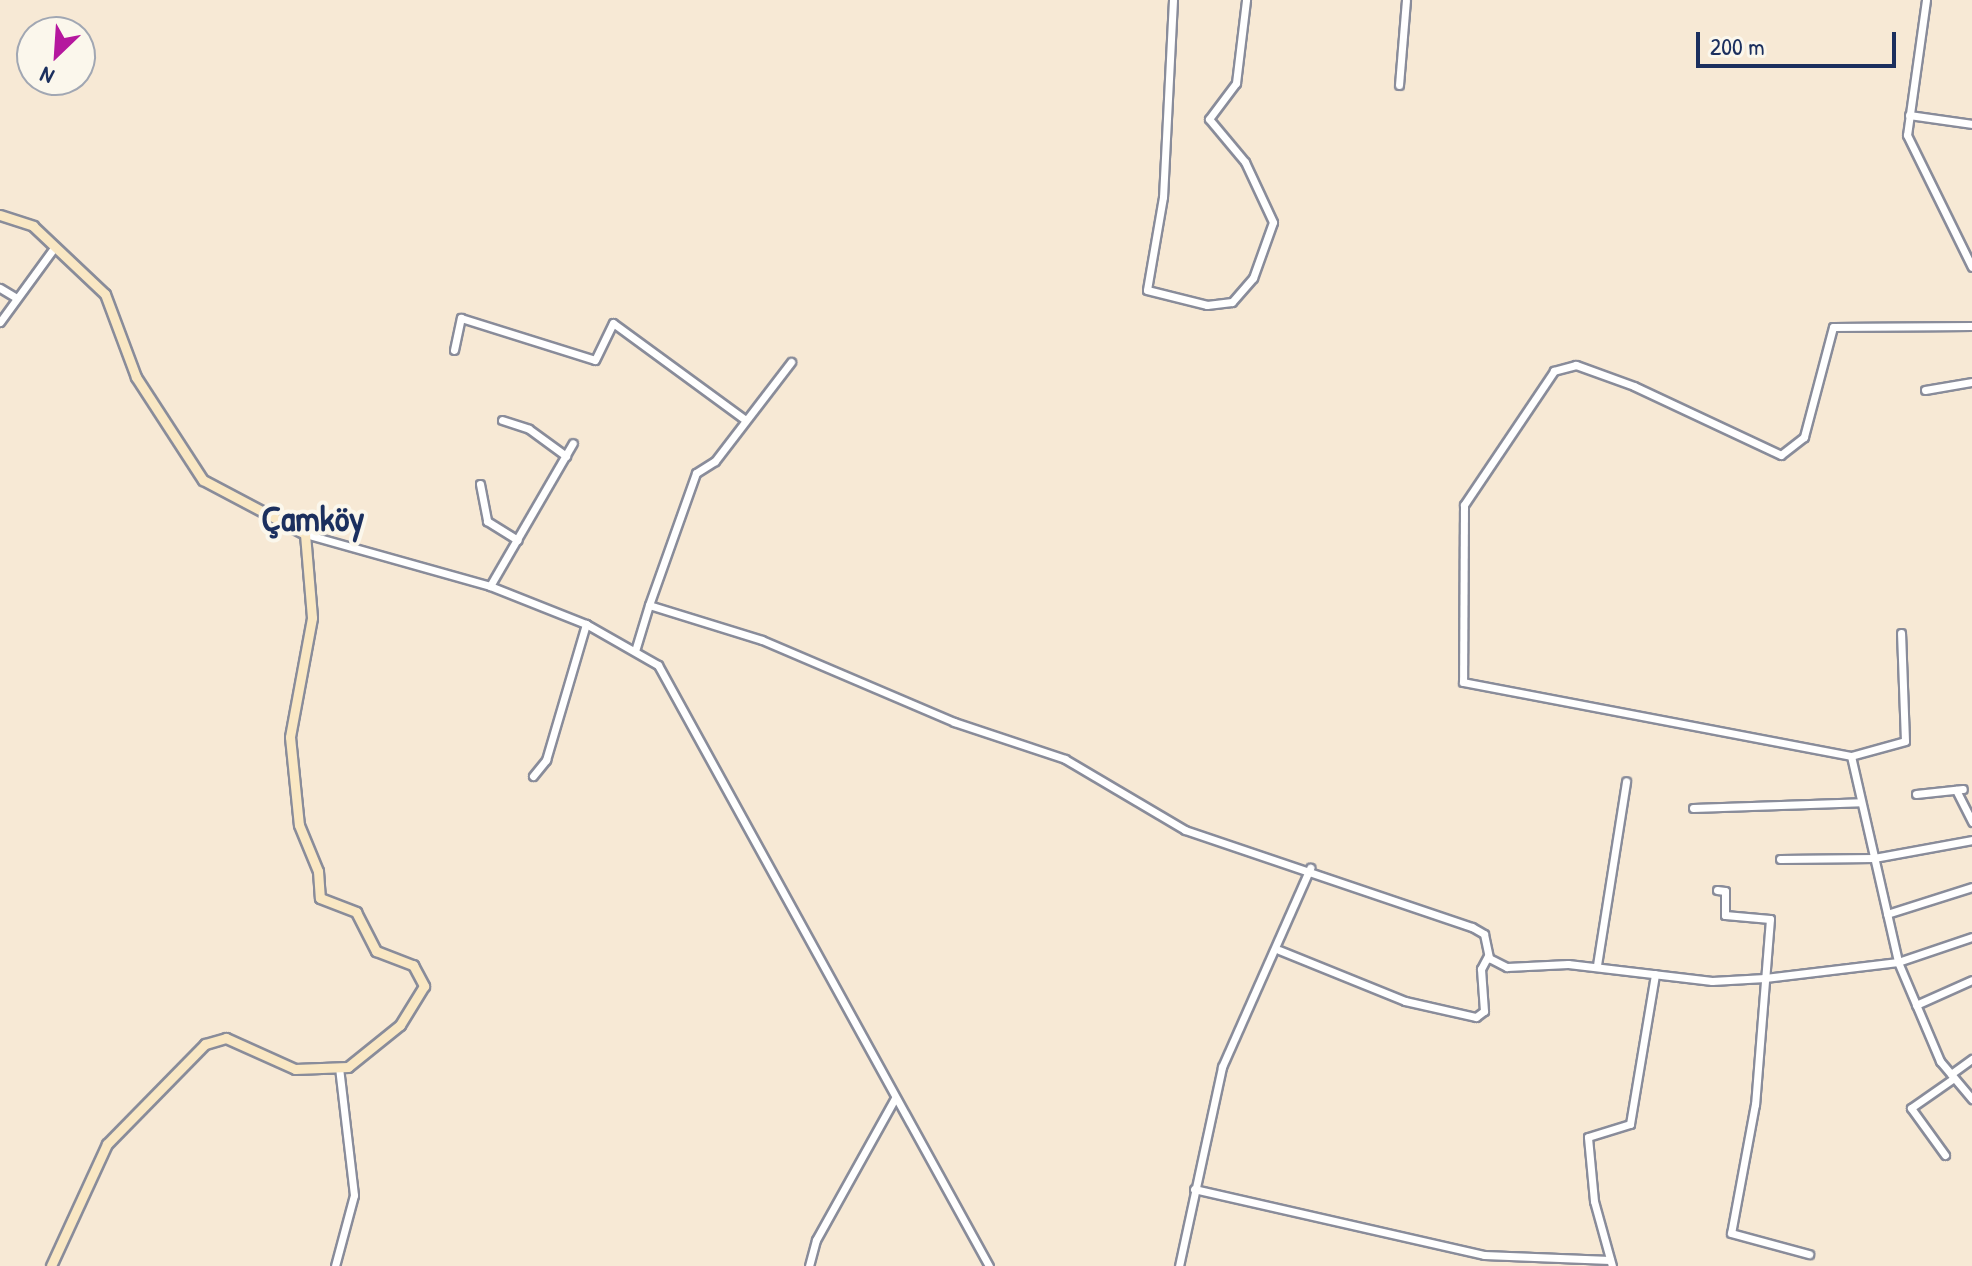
<!DOCTYPE html>
<meta charset="utf-8">
<style>
body{margin:0}
#map{position:relative;width:1972px;height:1266px;overflow:hidden;background:#f7e9d5;font-family:"Patrick Hand",sans-serif}
div>[style]{position:absolute}
.roads{filter:drop-shadow(2px 0 #898c9a) drop-shadow(-2px 0 #898c9a) drop-shadow(0 2px #898c9a) drop-shadow(0 -2px #898c9a)}
.street>*{height:7px;margin:-3.5px;padding:0 3.5px;transform-origin:3.5px;border-radius:3.5px;background:#fff}
.secondary>*{height:9px;margin:-4.5px;padding:0 4.5px;transform-origin:4.5px;border-radius:4.5px;background:#f9e7c3}
span{translate:-50% -50%;white-space:nowrap;text-align:center;line-height:1.15;-webkit-text-stroke:8px #fbf7ec;paint-order:stroke}
.district-label{font-size:36px;color:#1b2f5e;font-weight:700}
.north{position:absolute;left:16px;top:16px;width:80px;height:80px;box-sizing:border-box;background:#fbf7ec;border:2px solid #a1a7b3;border-radius:50%;rotate:205deg;font-size:22px;font-weight:700;line-height:32px;text-align:center;color:#1b2f5e}
.north::after{content:'';display:block;margin:auto;width:28px;height:36px;background:#b5179e;clip-path:polygon(50% 0,100% 100%,50% 72%,0 100%)}
.scale{position:absolute;left:1696px;top:32px;width:200px;height:36px;box-sizing:border-box;border:4px solid #1b2f5e;border-top:0;padding-left:10px;font-size:24px;line-height:28px;white-space:nowrap;color:#1b2f5e;-webkit-text-stroke:6px #fbf7ec;paint-order:stroke}
</style>
<div id="map">
<div class="roads">
<div class="street">
<i style="left:1173px;top:0;width:197px;rotate:92.9deg"></i>
<i style="left:1163px;top:197px;width:94px;rotate:99.8deg"></i>
<i style="left:1147px;top:290px;width:62px;rotate:14deg"></i>
<i style="left:1207px;top:305px;width:25px;rotate:-7deg"></i>
<i style="left:1232px;top:302px;width:32px;rotate:-49deg"></i>
<i style="left:1253px;top:278px;width:59px;rotate:-70.3deg"></i>
<i style="left:1273px;top:222px;width:66px;rotate:-115deg"></i>
<i style="left:1245px;top:162px;width:56px;rotate:-129.9deg"></i>
<i style="left:1209px;top:119px;width:45px;rotate:-53.1deg"></i>
<i style="left:1236px;top:83px;width:84px;rotate:-83.1deg"></i>
<i style="left:1926px;top:0;width:136px;rotate:98deg"></i>
<i style="left:1907px;top:135px;width:147px;rotate:63.8deg"></i>
<i style="left:1399px;top:85px;width:85px;rotate:-85.3deg"></i>
<i style="left:1909px;top:115px;width:64px;rotate:8.1deg"></i>
<i style="left:0;top:288px;width:17px;rotate:31deg"></i>
<i style="left:0;top:322px;width:92px;rotate:-53.9deg"></i>
<i style="left:1972px;top:326px;width:139px;rotate:179.6deg"></i>
<i style="left:1833px;top:327px;width:114px;rotate:104.8deg"></i>
<i style="left:1804px;top:437px;width:29px;rotate:142deg"></i>
<i style="left:1781px;top:455px;width:162px;rotate:-154.9deg"></i>
<i style="left:1634px;top:386px;width:62px;rotate:-160.1deg"></i>
<i style="left:1576px;top:365px;width:23px;rotate:165deg"></i>
<i style="left:1554px;top:371px;width:161px;rotate:123.9deg"></i>
<i style="left:1464px;top:505px;width:177px;rotate:90.3deg"></i>
<i style="left:1463px;top:682px;width:395px;rotate:10.8deg"></i>
<i style="left:1851px;top:756px;width:211px;rotate:77.1deg"></i>
<i style="left:1898px;top:962px;width:108px;rotate:67deg"></i>
<i style="left:1940px;top:1061px;width:50px;rotate:49.9deg"></i>
<i style="left:454px;top:350px;width:33px;rotate:-78deg"></i>
<i style="left:461px;top:318px;width:140px;rotate:17.4deg"></i>
<i style="left:595px;top:360px;width:41px;rotate:-64.1deg"></i>
<i style="left:613px;top:323px;width:161px;rotate:36.2deg"></i>
<i style="left:1925px;top:390px;width:48px;rotate:-9.7deg"></i>
<i style="left:502px;top:420px;width:28px;rotate:18deg"></i>
<i style="left:529px;top:429px;width:46px;rotate:36.1deg"></i>
<i style="left:480px;top:484px;width:38px;rotate:79deg"></i>
<i style="left:487px;top:521px;width:36px;rotate:32deg"></i>
<i style="left:305px;top:534px;width:192px;rotate:15.7deg"></i>
<i style="left:490px;top:586px;width:103px;rotate:21.6deg"></i>
<i style="left:586px;top:624px;width:83px;rotate:29.7deg"></i>
<i style="left:658px;top:665px;width:686px;rotate:61.16deg"></i>
<i style="left:490px;top:586px;width:165px;rotate:-59.9deg"></i>
<i style="left:649px;top:605px;width:140px;rotate:-70.4deg"></i>
<i style="left:696px;top:473px;width:22px;rotate:-32deg"></i>
<i style="left:715px;top:461px;width:125px;rotate:-52.5deg"></i>
<i style="left:635px;top:651px;width:48px;rotate:-73.1deg"></i>
<i style="left:649px;top:605px;width:118px;rotate:17.2deg"></i>
<i style="left:762px;top:640px;width:209px;rotate:23.1deg"></i>
<i style="left:954px;top:722px;width:117px;rotate:18.4deg"></i>
<i style="left:1065px;top:759px;width:139px;rotate:30.6deg"></i>
<i style="left:1185px;top:830px;width:303px;rotate:18.7deg"></i>
<i style="left:1472px;top:927px;width:14px;rotate:30deg"></i>
<i style="left:1484px;top:934px;width:25px;rotate:78deg"></i>
<i style="left:1489px;top:958px;width:20px;rotate:27deg"></i>
<i style="left:1507px;top:967px;width:61px;rotate:-2.8deg"></i>
<i style="left:1568px;top:964px;width:145px;rotate:6.7deg"></i>
<i style="left:1712px;top:981px;width:53px;rotate:-3.2deg"></i>
<i style="left:1765px;top:978px;width:134px;rotate:-6.9deg"></i>
<i style="left:1898px;top:962px;width:78px;rotate:-18.7deg"></i>
<i style="left:1851px;top:756px;width:56px;rotate:-15.5deg"></i>
<i style="left:1905px;top:741px;width:108px;rotate:-92.1deg"></i>
<i style="left:533px;top:776px;width:21px;rotate:-51deg"></i>
<i style="left:546px;top:760px;width:142px;rotate:-73.6deg"></i>
<i style="left:1956px;top:790px;width:36px;rotate:63deg"></i>
<i style="left:1916px;top:794px;width:47px;rotate:-6.1deg"></i>
<i style="left:1693px;top:808px;width:168px;rotate:-2deg"></i>
<i style="left:1780px;top:859px;width:94px;rotate:-0.6deg"></i>
<i style="left:1874px;top:858px;width:100px;rotate:-10.4deg"></i>
<i style="left:1717px;top:890px;width:8px;rotate:7deg"></i>
<i style="left:1725px;top:891px;width:24px;rotate:90deg"></i>
<i style="left:1725px;top:915px;width:45px;rotate:5.1deg"></i>
<i style="left:1770px;top:919px;width:186px;rotate:94.6deg"></i>
<i style="left:1755px;top:1104px;width:131px;rotate:100.5deg"></i>
<i style="left:1731px;top:1233px;width:81px;rotate:15.1deg"></i>
<i style="left:1887px;top:914px;width:89px;rotate:-17.6deg"></i>
<i style="left:1279px;top:950px;width:136px;rotate:22deg"></i>
<i style="left:1405px;top:1001px;width:73px;rotate:12.7deg"></i>
<i style="left:1476px;top:1017px;width:10px;rotate:-37deg"></i>
<i style="left:1484px;top:1011px;width:42px;rotate:-94.1deg"></i>
<i style="left:1481px;top:969px;width:15px;rotate:-62deg"></i>
<i style="left:1597px;top:965px;width:186px;rotate:-81deg"></i>
<i style="left:1916px;top:1005px;width:61px;rotate:-24.1deg"></i>
<i style="left:1951px;top:1074px;width:26px;rotate:-36deg"></i>
<i style="left:1945px;top:1155px;width:58px;rotate:-125.9deg"></i>
<i style="left:1911px;top:1108px;width:52px;rotate:-34.9deg"></i>
<i style="left:1194px;top:1189px;width:297px;rotate:12.8deg"></i>
<i style="left:1484px;top:1255px;width:126px;rotate:2.3deg"></i>
<i style="left:335px;top:1266px;width:73px;rotate:-75deg"></i>
<i style="left:354px;top:1195px;width:128px;rotate:-96.7deg"></i>
<i style="left:809px;top:1266px;width:27px;rotate:-75deg"></i>
<i style="left:816px;top:1240px;width:162px;rotate:-60.9deg"></i>
<i style="left:1179px;top:1266px;width:204px;rotate:-77.8deg"></i>
<i style="left:1222px;top:1067px;width:218px;rotate:-66.1deg"></i>
<i style="left:1612px;top:1266px;width:67px;rotate:-105.5deg"></i>
<i style="left:1594px;top:1201px;width:64px;rotate:-95.4deg"></i>
<i style="left:1588px;top:1137px;width:44px;rotate:-17.2deg"></i>
<i style="left:1630px;top:1124px;width:152px;rotate:-80.5deg"></i>
</div>
<div class="secondary">
<i style="left:0;top:215px;width:35px;rotate:18deg"></i>
<i style="left:33px;top:226px;width:99px;rotate:43.4deg"></i>
<i style="left:105px;top:294px;width:89px;rotate:69.5deg"></i>
<i style="left:136px;top:377px;width:123px;rotate:57deg"></i>
<i style="left:203px;top:480px;width:115px;rotate:27.9deg"></i>
<i style="left:305px;top:534px;width:84px;rotate:85.2deg"></i>
<i style="left:312px;top:618px;width:121px;rotate:100.5deg"></i>
<i style="left:290px;top:737px;width:88px;rotate:84.2deg"></i>
<i style="left:299px;top:825px;width:50px;rotate:67.6deg"></i>
<i style="left:318px;top:871px;width:27px;rotate:86deg"></i>
<i style="left:320px;top:898px;width:39px;rotate:21deg"></i>
<i style="left:356px;top:912px;width:44px;rotate:62.9deg"></i>
<i style="left:376px;top:951px;width:40px;rotate:21deg"></i>
<i style="left:413px;top:965px;width:24px;rotate:62deg"></i>
<i style="left:424px;top:986px;width:46px;rotate:121.6deg"></i>
<i style="left:400px;top:1025px;width:67px;rotate:141.1deg"></i>
<i style="left:348px;top:1067px;width:53px;rotate:177.8deg"></i>
<i style="left:295px;top:1069px;width:76px;rotate:-155.8deg"></i>
<i style="left:226px;top:1038px;width:22px;rotate:164deg"></i>
<i style="left:205px;top:1044px;width:140px;rotate:134.4deg"></i>
<i style="left:107px;top:1144px;width:134px;rotate:114.7deg"></i>
</div>
</div>
<div class="district-label">
<span style="left:313px;top:518px">Çamköy</span>
</div>
<div class="north">N</div>
<div class="scale">200 m</div>
</div>
